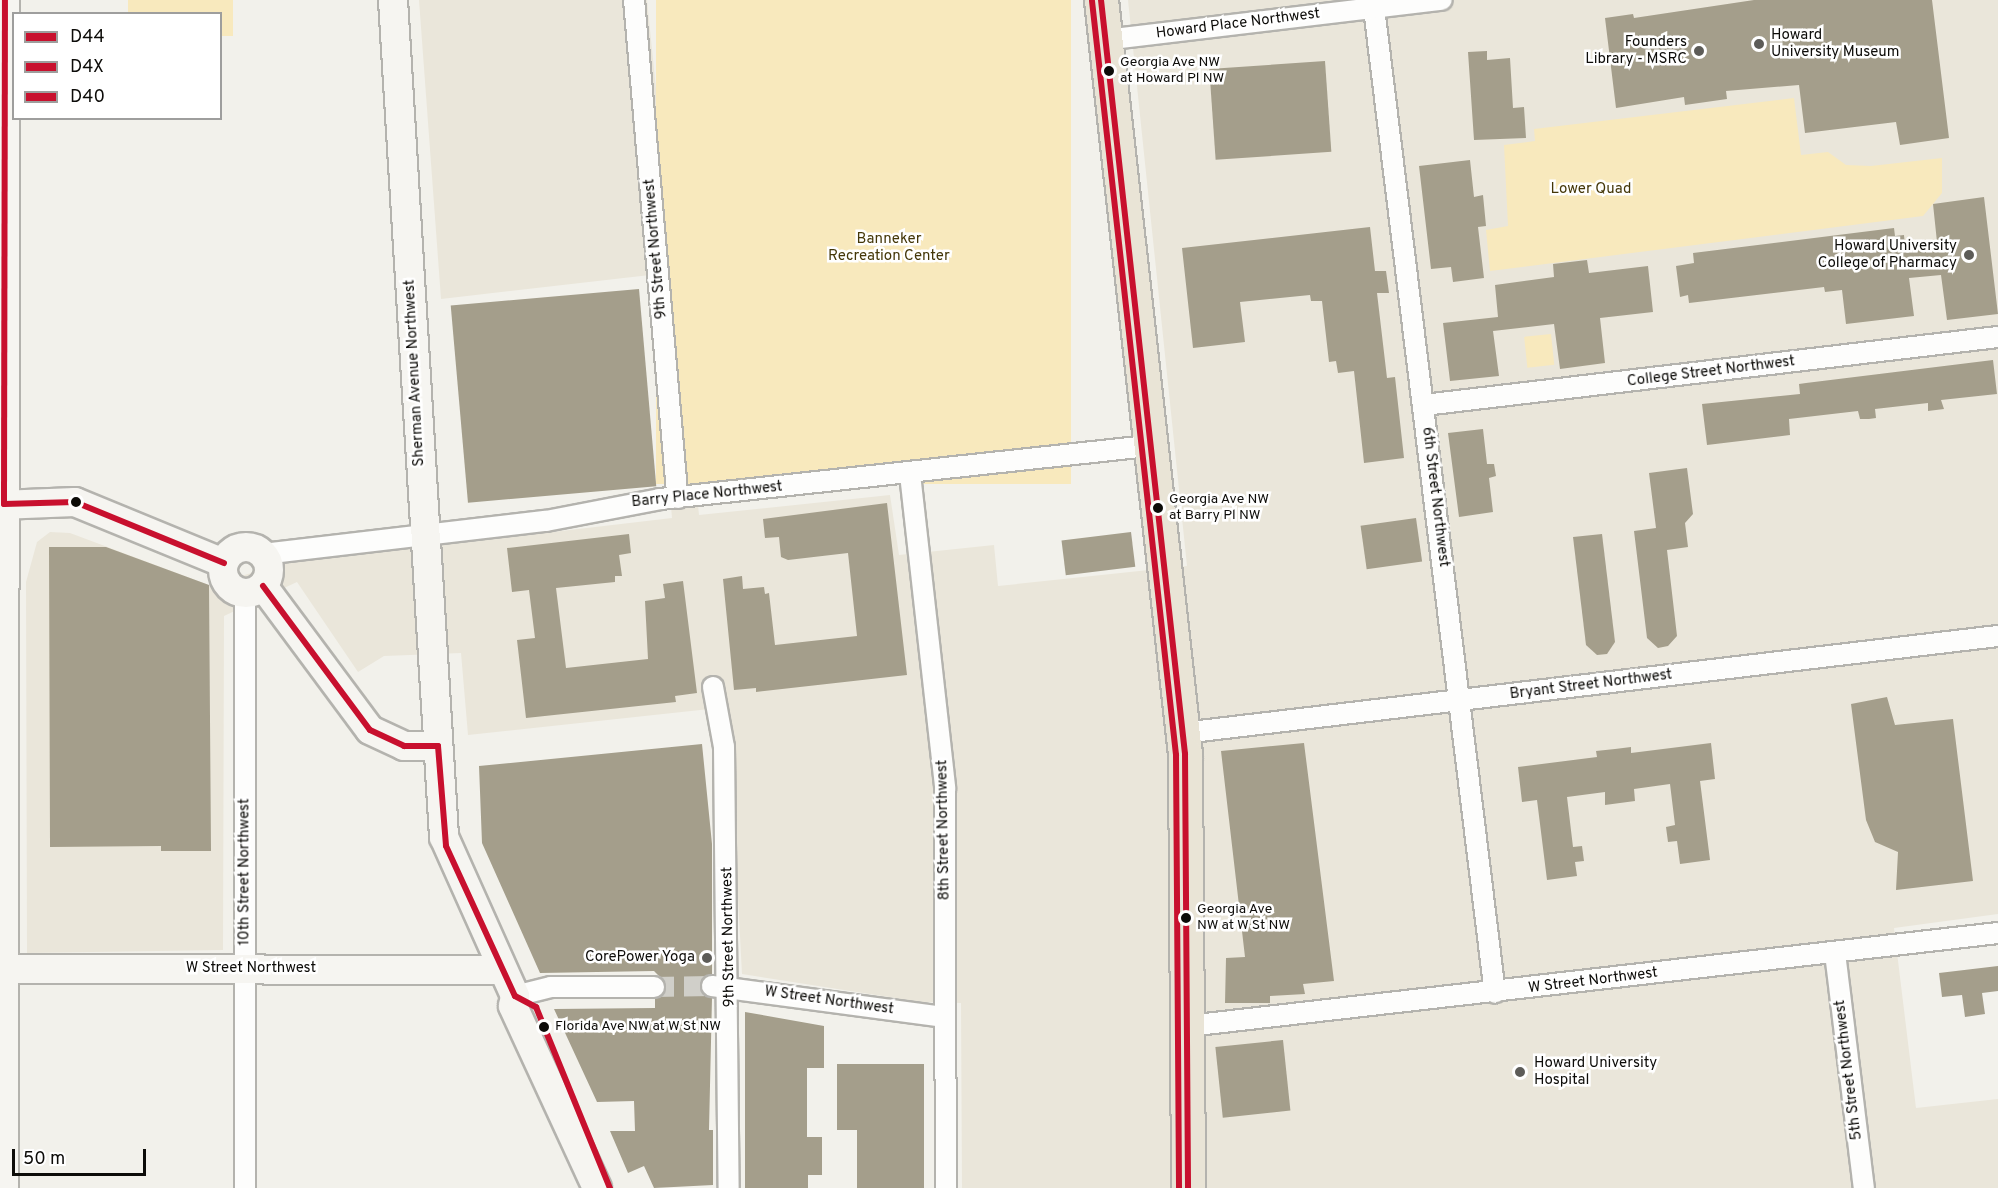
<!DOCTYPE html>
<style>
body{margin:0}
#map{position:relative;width:1998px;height:1188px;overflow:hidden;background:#f2f1eb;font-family:Overpass,sans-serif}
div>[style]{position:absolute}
.built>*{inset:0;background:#eae6da}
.green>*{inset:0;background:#f8e9bd;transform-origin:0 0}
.building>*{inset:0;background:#a49e8b;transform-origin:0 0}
.street-tunnel>*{height:20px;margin-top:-10px;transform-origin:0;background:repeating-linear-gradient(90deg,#d0cfc9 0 20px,transparent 0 30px)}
.roads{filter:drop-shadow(2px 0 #b4b3ae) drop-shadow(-2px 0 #b4b3ae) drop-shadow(0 2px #b4b3ae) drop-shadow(0 -2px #b4b3ae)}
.street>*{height:20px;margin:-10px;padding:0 10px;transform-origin:10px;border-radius:10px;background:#fdfdfc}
.secondary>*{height:28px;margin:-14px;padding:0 14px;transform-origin:14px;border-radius:14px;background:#f6f5f1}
.secondary>.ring{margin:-14px;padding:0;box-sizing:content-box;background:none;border:28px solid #f6f5f1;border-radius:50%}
.highway>*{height:33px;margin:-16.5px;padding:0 16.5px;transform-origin:16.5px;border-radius:16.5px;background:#e9e4d6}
.bus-1>*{height:6px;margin:-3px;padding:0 3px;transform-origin:3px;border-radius:3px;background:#c8102e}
.bus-2>*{height:6px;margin:-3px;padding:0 3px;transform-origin:3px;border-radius:3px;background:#c8102e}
.bus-3>*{height:6px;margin:-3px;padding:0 3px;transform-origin:3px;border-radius:3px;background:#c8102e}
.dots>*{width:16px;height:16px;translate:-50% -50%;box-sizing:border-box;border:3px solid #fff;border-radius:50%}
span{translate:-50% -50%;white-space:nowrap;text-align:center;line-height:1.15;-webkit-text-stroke:5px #fff;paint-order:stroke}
.bus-label{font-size:14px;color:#0d0c09}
.left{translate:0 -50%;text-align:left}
.street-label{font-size:15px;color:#0d0c09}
.poi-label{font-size:15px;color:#0d0c09}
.right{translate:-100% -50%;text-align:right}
.park-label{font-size:15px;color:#443708}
.legend{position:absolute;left:12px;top:12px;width:210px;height:108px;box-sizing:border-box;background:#fff;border:2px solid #9e9e9d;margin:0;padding:8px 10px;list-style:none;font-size:18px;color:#0d0c09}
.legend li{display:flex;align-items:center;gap:12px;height:30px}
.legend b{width:30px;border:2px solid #9e9e9d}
.scale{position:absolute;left:12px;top:1149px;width:134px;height:27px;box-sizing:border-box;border:3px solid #0d0c09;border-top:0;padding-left:8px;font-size:18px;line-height:21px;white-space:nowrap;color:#0d0c09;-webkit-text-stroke:4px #fff;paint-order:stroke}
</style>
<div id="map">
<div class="built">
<i style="clip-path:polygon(419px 0,647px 0,699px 515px,890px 495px,899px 555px,994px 545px,998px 586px,1187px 566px,1128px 0,1998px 0,1998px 914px,1894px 928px,1916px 1108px,1998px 1099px,1998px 1188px,962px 1188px,961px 1003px,921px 1002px,742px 974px,728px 707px,468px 735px,461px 653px,384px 656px,358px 672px,297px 582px,224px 616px,223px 950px,27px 953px,26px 582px,37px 542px,50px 532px,70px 533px,209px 585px,287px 563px,672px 518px,650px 275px,441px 299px)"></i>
</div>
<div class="green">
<i style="clip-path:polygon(128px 0,233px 0,233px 36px,221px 36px,220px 14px,128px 13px)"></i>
<i style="left:656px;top:0;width:415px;height:484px"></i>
<i style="clip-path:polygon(1794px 98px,1801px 155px,1828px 152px,1846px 165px,1871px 166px,1942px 158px,1942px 193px,1923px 216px,1490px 271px,1486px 230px,1508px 226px,1504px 145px,1535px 141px,1534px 129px)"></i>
<i style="left:1551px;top:334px;width:31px;height:27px;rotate:84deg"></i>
</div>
<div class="building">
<i style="clip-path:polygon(1754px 0,1932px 0,1949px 138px,1900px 145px,1896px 122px,1805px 133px,1799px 85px,1726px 91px,1727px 99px,1685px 105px,1684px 97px,1616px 108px,1605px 18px,1633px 14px,1634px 18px)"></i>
<i style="clip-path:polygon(1487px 51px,1487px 60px,1510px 58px,1513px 108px,1524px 107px,1526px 138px,1474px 140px,1468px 52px)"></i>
<i style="left:1325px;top:61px;width:91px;height:116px;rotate:86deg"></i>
<i style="clip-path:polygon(1470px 160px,1474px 197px,1483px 195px,1486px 226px,1478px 227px,1484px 278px,1453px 282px,1451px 267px,1431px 269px,1419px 166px)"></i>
<i style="clip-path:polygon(1984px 197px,1998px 314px,1947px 320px,1941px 275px,1909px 278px,1914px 316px,1846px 324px,1842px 290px,1825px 292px,1824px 287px,1689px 303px,1688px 295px,1680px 297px,1676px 266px,1694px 263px,1693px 253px,1894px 228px,1895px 236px,1904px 235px,1905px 246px,1937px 242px,1933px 204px)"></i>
<i style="clip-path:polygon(1370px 227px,1375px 271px,1386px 271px,1389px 293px,1377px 293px,1387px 378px,1395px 377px,1404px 458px,1364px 463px,1354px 371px,1338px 373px,1336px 361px,1329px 362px,1322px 301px,1311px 301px,1310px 295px,1240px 302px,1245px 342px,1193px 348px,1182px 248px)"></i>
<i style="clip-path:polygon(1587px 260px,1589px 273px,1648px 266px,1653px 312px,1600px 318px,1605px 363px,1560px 369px,1554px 324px,1493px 331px,1499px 376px,1450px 381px,1443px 323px,1498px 317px,1495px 285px,1554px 277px,1553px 264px)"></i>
<i style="left:639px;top:289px;width:198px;height:189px;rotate:85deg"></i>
<i style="clip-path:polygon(1993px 360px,1997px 394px,1941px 400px,1944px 409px,1928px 411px,1928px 403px,1875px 409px,1876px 418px,1869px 419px,1860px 419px,1858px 411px,1789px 419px,1790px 435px,1707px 445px,1702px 404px,1800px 394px,1799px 384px,1806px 383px)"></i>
<i style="clip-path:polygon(1483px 429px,1487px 464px,1494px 464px,1496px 476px,1489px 478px,1493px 512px,1459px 517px,1448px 433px)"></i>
<i style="clip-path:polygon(1687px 468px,1693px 514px,1685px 523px,1688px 547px,1667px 550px,1677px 636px,1668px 646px,1658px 648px,1647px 638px,1634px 531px,1656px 528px,1649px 473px)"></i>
<i style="clip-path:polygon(887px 503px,907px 675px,756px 692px,756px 688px,734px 690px,723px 579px,742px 576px,743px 589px,764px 587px,765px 594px,769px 593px,775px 645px,857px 636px,848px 553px,788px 560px,781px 557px,779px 537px,765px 538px,763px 519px)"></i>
<i style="left:1416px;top:518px;width:44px;height:56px;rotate:82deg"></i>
<i style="left:1131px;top:532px;width:35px;height:70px;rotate:83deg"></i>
<i style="clip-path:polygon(629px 534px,631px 553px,619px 555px,622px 576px,615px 576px,615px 582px,556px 588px,566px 668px,648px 659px,645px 601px,665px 598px,663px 584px,683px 581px,697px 693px,675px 696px,676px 702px,526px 718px,517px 640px,535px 638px,529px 590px,512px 592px,507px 548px)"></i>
<i style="clip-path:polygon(1602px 534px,1615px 642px,1607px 654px,1597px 655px,1586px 645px,1573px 537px)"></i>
<i style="clip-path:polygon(49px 547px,106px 547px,209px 585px,211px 851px,161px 851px,161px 846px,50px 847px)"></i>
<i style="clip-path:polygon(1887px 697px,1895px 725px,1953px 719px,1973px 881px,1896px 890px,1898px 852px,1875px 842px,1866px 820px,1851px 704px)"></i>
<i style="clip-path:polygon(1304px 743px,1334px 981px,1303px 984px,1305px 994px,1270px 996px,1270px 1003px,1225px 1003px,1226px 958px,1245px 957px,1221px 751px)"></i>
<i style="clip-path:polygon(1711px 743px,1715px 779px,1700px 781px,1710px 860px,1680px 864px,1677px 841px,1668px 842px,1666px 827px,1675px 825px,1670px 784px,1634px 789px,1635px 801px,1605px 805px,1605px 792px,1567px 797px,1573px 847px,1582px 846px,1584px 861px,1575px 862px,1577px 876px,1547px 880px,1537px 800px,1522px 802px,1518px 767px,1597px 757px,1596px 751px,1615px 749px,1631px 747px,1631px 753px)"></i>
<i style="clip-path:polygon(702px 744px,712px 844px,712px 974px,700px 985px,704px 995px,712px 998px,709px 1130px,713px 1130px,713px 1185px,654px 1188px,644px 1166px,628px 1173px,610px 1131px,635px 1131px,634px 1101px,597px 1102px,554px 1009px,655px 1008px,655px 999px,665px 992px,665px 982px,654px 971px,540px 973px,482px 843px,479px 766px)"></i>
<i style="clip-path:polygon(1998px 966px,1998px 991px,1982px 993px,1985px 1014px,1965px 1017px,1962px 995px,1942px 997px,1939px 973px)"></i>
<i style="clip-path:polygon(745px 1012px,824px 1026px,824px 1068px,807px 1068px,807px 1137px,822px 1137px,822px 1175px,808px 1175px,808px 1188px,745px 1188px)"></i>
<i style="left:1283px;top:1040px;width:71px;height:68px;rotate:84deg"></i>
<i style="clip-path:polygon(837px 1064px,924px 1064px,924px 1188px,857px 1188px,857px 1130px,837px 1130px)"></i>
</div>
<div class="street-tunnel">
<i style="left:654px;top:987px;width:58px;rotate:-1deg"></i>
</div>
<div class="roads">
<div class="street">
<i style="left:634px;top:0;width:500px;rotate:85deg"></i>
<i style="left:1373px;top:0;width:1000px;rotate:83deg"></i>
<i style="left:1105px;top:40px;width:339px;rotate:-6.8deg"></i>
<i style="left:1424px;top:405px;width:578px;rotate:-6.76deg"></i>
<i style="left:910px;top:474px;width:316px;rotate:83.6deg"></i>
<i style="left:945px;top:788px;width:400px;rotate:89.9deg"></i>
<i style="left:263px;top:554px;width:285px;rotate:-6.7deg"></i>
<i style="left:546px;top:521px;width:116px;rotate:-10.9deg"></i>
<i style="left:660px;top:499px;width:494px;rotate:-6.2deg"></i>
<i style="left:245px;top:593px;width:595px;rotate:90deg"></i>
<i style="left:713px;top:687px;width:61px;rotate:79.6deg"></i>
<i style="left:724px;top:747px;width:441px;rotate:89.4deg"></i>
<i style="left:1183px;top:733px;width:821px;rotate:-6.79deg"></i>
<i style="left:1835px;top:953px;width:237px;rotate:83deg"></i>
<i style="left:712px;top:986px;width:235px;rotate:7.6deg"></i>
<i style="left:515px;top:996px;width:37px;rotate:-14deg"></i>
<i style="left:551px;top:987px;width:103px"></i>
<i style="left:1188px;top:1026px;width:815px;rotate:-6.55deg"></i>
</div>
<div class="secondary">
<i style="left:393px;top:0;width:839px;rotate:86.51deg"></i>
<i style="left:444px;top:837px;width:174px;rotate:65.9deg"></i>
<i style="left:515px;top:996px;width:10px;rotate:101deg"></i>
<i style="left:513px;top:1006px;width:200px;rotate:65.2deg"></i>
<i style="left:0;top:505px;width:75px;rotate:-2.3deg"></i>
<i style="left:75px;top:502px;width:161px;rotate:22.3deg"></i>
<i class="ring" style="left:223px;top:547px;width:18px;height:18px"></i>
<i style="left:263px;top:586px;width:179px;rotate:53.4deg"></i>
<i style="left:370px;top:730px;width:38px;rotate:25deg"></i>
<i style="left:404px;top:746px;width:34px"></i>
<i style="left:0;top:969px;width:502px;rotate:0.11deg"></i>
<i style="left:4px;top:1188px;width:1188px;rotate:-89.95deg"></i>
</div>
<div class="highway">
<i style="left:1101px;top:0;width:759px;rotate:83.64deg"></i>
<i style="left:1185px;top:754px;width:434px;rotate:89.6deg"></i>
</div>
</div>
<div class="bus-1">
<i style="left:4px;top:504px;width:504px;rotate:-89.89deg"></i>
<i style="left:4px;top:504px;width:71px;rotate:-1.6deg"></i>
<i style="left:75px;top:502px;width:161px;rotate:22.3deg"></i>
<i style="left:263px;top:586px;width:179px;rotate:53.4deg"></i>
<i style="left:370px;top:730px;width:38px;rotate:25deg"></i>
<i style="left:404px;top:746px;width:34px"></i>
<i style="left:438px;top:746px;width:100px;rotate:85.4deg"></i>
<i style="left:446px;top:846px;width:165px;rotate:65.3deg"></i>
<i style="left:515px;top:996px;width:24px;rotate:28deg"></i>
<i style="left:536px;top:1007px;width:196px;rotate:67.8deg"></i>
</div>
<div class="bus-2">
<i style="left:1101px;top:0;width:759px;rotate:83.64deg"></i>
<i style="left:1185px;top:754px;width:434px;rotate:89.6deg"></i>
</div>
<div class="bus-3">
<i style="left:1092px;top:1px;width:759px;rotate:83.64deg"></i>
<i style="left:1176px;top:755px;width:433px;rotate:89.6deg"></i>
</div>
<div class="dots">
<i style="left:1759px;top:44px;background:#5d5c58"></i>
<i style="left:1699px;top:51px;background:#5d5c58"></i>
<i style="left:1109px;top:71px;background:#0d0c09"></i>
<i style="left:1969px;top:255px;background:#5d5c58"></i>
<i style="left:76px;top:502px;background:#0d0c09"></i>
<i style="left:1158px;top:508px;background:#0d0c09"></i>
<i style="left:1186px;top:918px;background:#0d0c09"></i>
<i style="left:707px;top:958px;background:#5d5c58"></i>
<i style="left:544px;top:1027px;background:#0d0c09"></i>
<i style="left:1520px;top:1072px;background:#5d5c58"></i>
</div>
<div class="bus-label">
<span class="left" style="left:1120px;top:71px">Georgia Ave NW<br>at Howard Pl NW</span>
<span class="left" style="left:1169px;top:508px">Georgia Ave NW<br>at Barry Pl NW</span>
<span class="left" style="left:1197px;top:918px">Georgia Ave<br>NW at W St NW</span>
<span class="left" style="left:555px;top:1027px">Florida Ave NW at W St NW</span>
</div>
<div class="street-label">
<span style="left:1238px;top:24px;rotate:-7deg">Howard Place Northwest</span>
<span style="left:656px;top:249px;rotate:-95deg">9th Street Northwest</span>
<span style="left:1711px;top:372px;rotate:-7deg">College Street Northwest</span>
<span style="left:415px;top:373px;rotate:-93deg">Sherman Avenue Northwest</span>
<span style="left:707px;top:495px;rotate:-6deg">Barry Place Northwest</span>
<span style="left:1435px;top:497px;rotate:83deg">6th Street Northwest</span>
<span style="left:1591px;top:685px;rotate:-7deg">Bryant Street Northwest</span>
<span style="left:944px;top:830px;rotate:-91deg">8th Street Northwest</span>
<span style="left:245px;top:872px;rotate:-90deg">10th Street Northwest</span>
<span style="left:729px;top:937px;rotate:-91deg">9th Street Northwest</span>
<span style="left:251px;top:969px">W Street Northwest</span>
<span style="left:1593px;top:981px;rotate:-7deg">W Street Northwest</span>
<span style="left:829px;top:1001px;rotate:8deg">W Street Northwest</span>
<span style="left:1849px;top:1070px;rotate:-97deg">5th Street Northwest</span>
</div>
<div class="poi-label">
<span class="left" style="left:1771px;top:44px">Howard<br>University Museum</span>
<span class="right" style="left:1687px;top:51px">Founders<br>Library - MSRC</span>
<span class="right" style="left:1957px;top:255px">Howard University<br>College of Pharmacy</span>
<span class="right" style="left:695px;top:958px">CorePower Yoga</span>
<span class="left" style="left:1534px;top:1072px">Howard University<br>Hospital</span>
</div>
<div class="park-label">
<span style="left:1591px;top:190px">Lower Quad</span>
<span style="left:889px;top:248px">Banneker<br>Recreation Center</span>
</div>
<ul class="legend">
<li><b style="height:8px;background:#c8102e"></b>D44</li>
<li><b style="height:8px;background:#c8102e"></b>D4X</li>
<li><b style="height:8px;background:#c8102e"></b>D40</li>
</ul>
<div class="scale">50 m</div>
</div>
